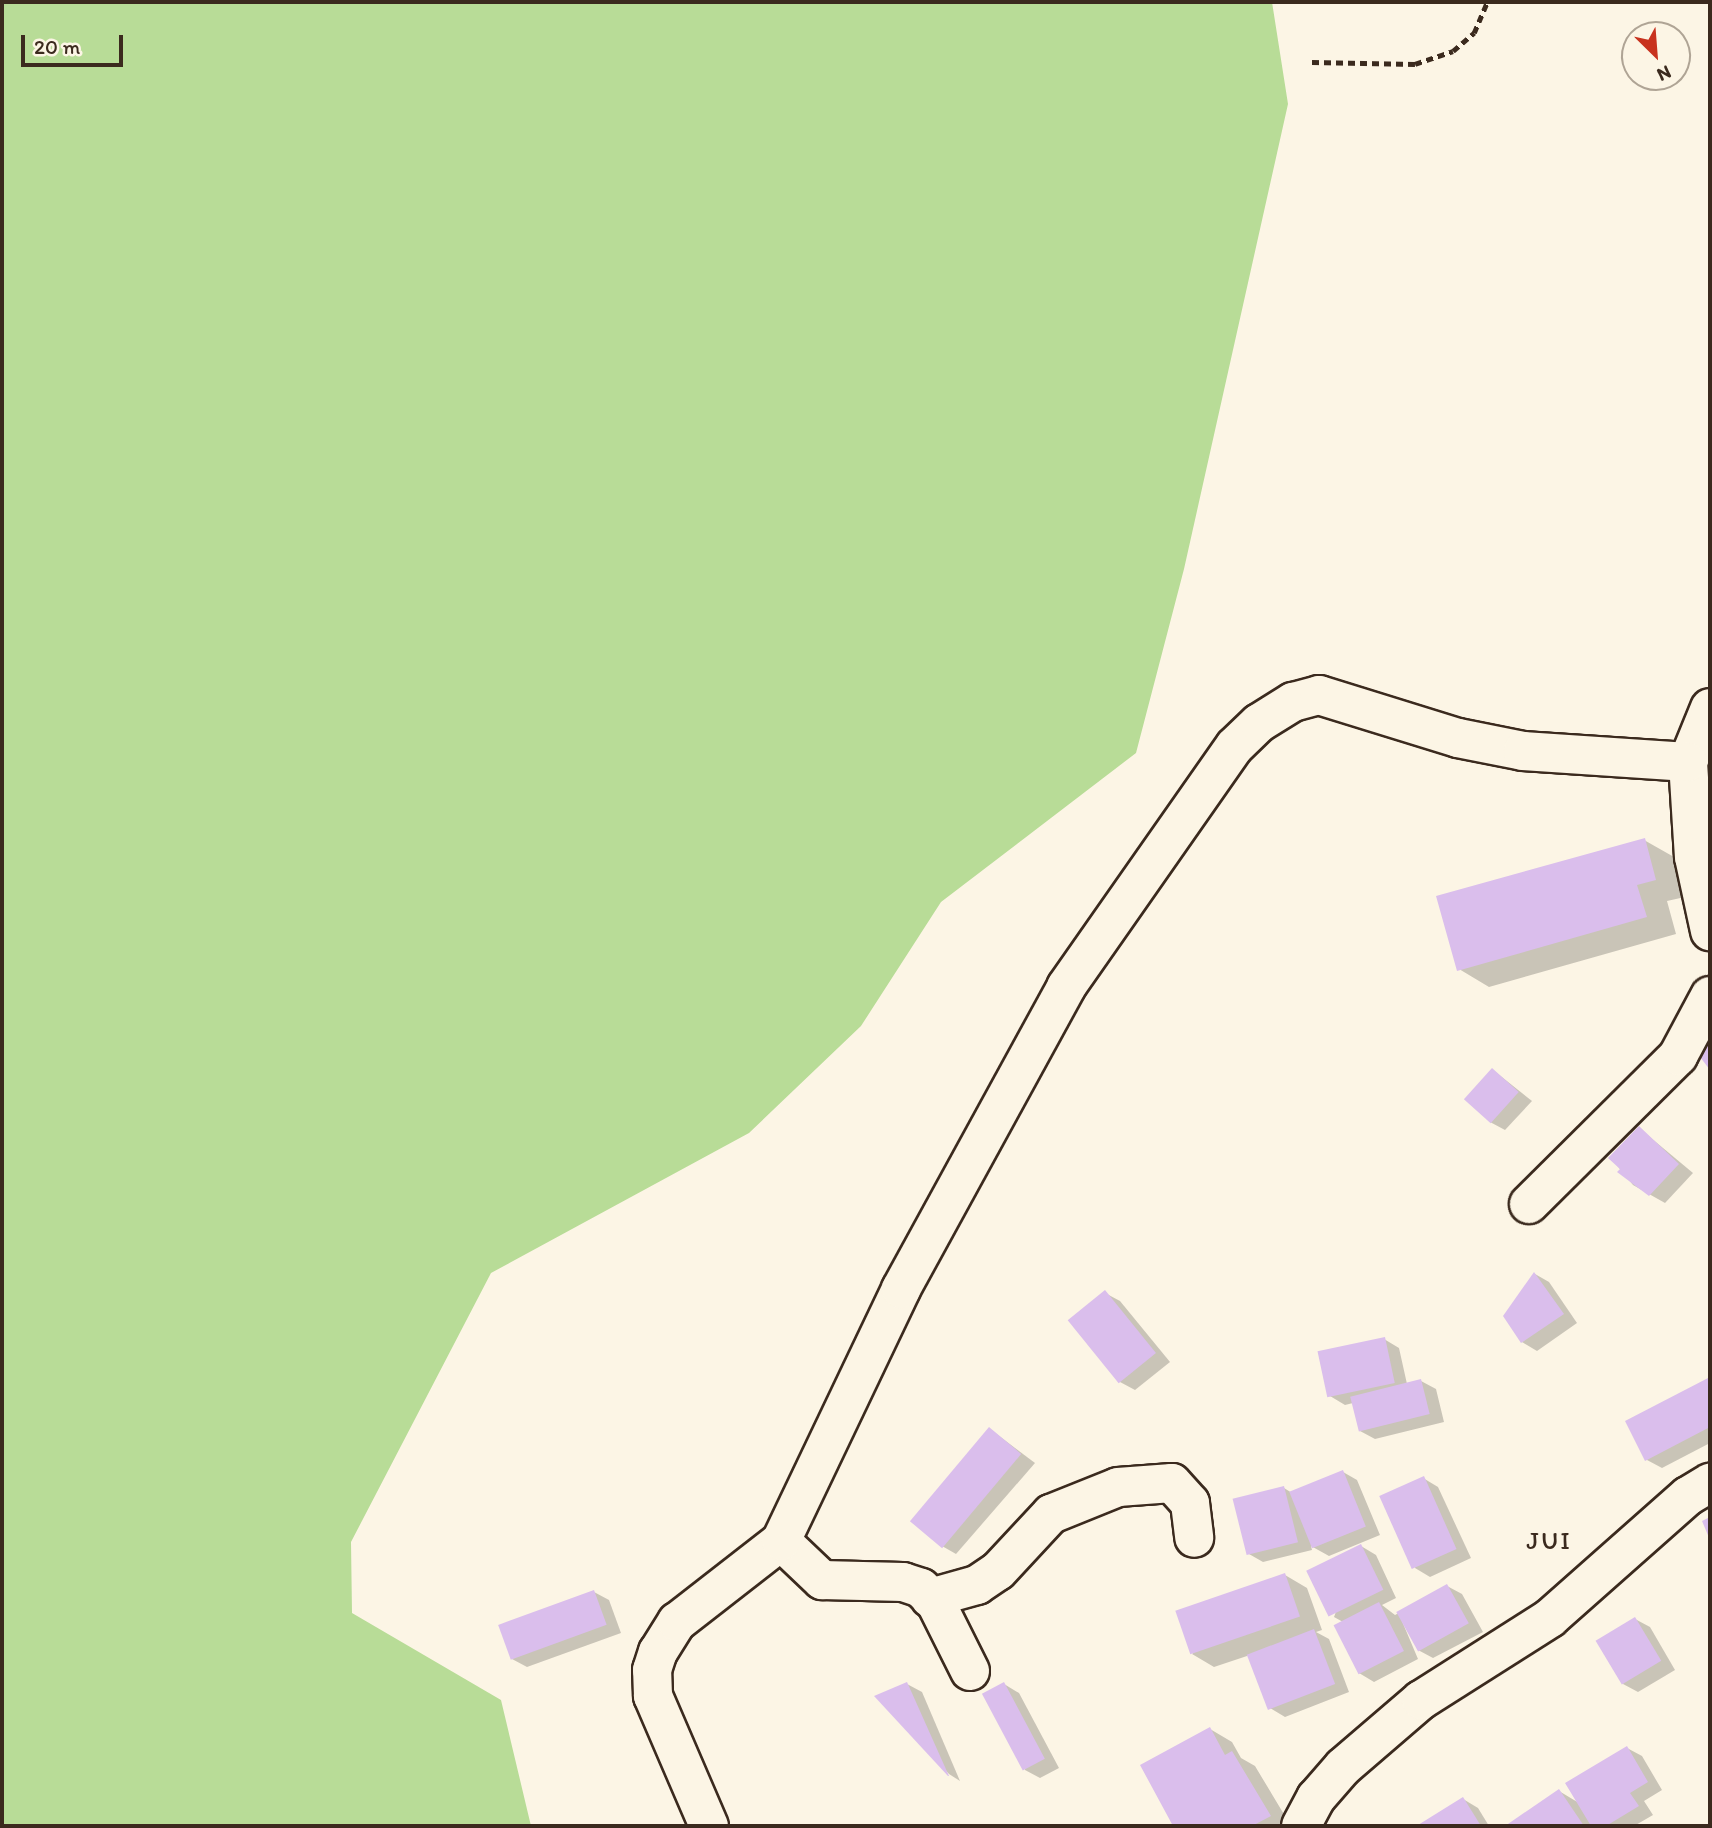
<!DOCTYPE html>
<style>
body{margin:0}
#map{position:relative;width:1712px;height:1828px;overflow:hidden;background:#fcf5e5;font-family:Itim,sans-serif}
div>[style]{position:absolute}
.green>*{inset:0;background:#b8dc97}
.shadow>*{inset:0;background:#0003}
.building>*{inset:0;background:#dabeec;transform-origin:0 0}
.path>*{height:4.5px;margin-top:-2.25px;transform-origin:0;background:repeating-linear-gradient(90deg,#3b2a1e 0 7px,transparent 0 12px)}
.roads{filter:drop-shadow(2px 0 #3b2a1e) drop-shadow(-2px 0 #3b2a1e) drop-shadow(0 2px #3b2a1e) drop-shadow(0 -2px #3b2a1e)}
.minor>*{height:38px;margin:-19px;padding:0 19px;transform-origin:19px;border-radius:19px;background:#fcf5e5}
span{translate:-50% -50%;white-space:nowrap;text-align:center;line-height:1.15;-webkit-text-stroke:5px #fcf5e5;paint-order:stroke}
.neighbourhood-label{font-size:26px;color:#3b2a1e;letter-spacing:2px}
.frame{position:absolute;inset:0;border:4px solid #3b2a1e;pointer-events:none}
.north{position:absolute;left:1621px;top:21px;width:70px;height:70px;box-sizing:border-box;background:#fcf5e5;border:2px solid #afa495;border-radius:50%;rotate:155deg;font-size:19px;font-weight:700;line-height:28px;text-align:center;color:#3b2a1e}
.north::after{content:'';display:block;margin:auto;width:24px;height:32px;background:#c8321e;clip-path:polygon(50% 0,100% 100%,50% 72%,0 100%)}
.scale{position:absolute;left:21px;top:35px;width:102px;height:32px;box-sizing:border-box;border:4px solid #3b2a1e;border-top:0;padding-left:9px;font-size:21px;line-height:24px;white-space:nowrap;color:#3b2a1e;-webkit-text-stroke:5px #fcf5e5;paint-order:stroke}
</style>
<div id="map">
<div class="green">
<i style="clip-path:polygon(2px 2px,1272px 2px,1288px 104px,1184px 569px,1136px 753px,941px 902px,861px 1026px,749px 1133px,491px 1273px,351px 1542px,352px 1613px,501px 1700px,531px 1826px,2px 1826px)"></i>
</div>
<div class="shadow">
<i style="clip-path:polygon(1644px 840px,1674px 857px,1685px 897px,1667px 901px,1676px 934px,1489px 987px,1459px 969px)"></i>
<i style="clip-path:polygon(1493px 1070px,1532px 1101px,1505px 1130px,1490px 1122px)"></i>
<i style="clip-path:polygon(1639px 1128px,1693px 1173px,1665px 1203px,1633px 1185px,1611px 1158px)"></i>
<i style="clip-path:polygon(1535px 1274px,1549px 1282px,1577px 1323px,1537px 1351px,1522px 1342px,1505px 1316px)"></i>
<i style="clip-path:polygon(1105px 1293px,1120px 1301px,1170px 1362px,1135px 1390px,1120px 1382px)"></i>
<i style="clip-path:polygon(1384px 1339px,1399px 1348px,1407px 1384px,1421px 1381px,1436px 1389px,1444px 1422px,1375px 1439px,1360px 1431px,1353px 1403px,1345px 1405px,1330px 1396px)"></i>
<i style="clip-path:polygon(1710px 1379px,1710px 1443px,1662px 1468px,1647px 1460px,1628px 1422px)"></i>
<i style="clip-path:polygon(990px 1429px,1035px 1463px,956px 1554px,942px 1546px)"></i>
<i style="clip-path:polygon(1343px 1472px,1357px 1480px,1380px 1535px,1329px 1556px,1311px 1546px,1312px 1550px,1263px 1562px,1249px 1554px,1284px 1488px,1292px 1493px)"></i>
<i style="clip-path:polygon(1423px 1478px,1438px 1487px,1471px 1558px,1430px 1577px,1415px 1568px)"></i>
<i style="clip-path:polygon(1361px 1546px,1376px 1555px,1396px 1598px,1382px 1605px,1395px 1615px,1447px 1586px,1462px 1594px,1483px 1632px,1433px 1658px,1418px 1650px,1399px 1614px,1418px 1659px,1374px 1682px,1359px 1673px,1343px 1622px,1334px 1617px)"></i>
<i style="clip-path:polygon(1285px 1575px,1307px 1588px,1322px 1630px,1316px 1632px,1329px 1639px,1349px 1692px,1285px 1717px,1270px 1708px,1250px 1655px,1214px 1667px,1192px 1654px)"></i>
<i style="clip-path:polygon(594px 1592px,609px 1600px,621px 1633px,527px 1667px,512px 1659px)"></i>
<i style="clip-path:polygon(1635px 1619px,1650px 1627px,1675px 1670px,1638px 1692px,1623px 1684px)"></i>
<i style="clip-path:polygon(907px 1684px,922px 1692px,960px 1781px,949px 1774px,877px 1696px)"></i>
<i style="clip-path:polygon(1004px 1684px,1019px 1693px,1059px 1768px,1040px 1778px,1025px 1770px)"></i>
<i style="clip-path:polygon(1210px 1729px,1232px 1742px,1241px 1758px,1255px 1766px,1291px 1826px,1175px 1826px,1142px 1765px)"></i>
<i style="clip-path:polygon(1627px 1748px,1642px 1756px,1662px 1790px,1644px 1801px,1653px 1815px,1634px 1826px,1508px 1826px,1559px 1791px,1579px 1803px)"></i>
<i style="clip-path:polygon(1463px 1799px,1478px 1808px,1489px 1826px,1422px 1826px)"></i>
</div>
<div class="building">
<i style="clip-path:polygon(1645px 838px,1656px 880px,1637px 885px,1647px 917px,1457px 971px,1436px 896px)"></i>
<i style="clip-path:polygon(1710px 1037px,1710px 1070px,1694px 1049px)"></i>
<i style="left:1492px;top:1068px;width:36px;height:42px;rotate:42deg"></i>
<i style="clip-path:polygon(1639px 1126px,1679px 1164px,1649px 1196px,1617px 1172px,1620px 1169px,1608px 1158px)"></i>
<i style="clip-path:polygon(1534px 1272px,1564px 1314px,1521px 1343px,1503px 1316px)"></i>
<i style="left:1105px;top:1290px;width:81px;height:48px;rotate:51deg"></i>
<i style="left:1385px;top:1337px;width:47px;height:69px;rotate:78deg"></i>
<i style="clip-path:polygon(1710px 1377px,1710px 1427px,1645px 1461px,1625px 1421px)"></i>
<i style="left:1421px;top:1379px;width:36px;height:73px;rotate:76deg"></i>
<i style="left:989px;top:1427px;width:42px;height:123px;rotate:40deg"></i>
<i style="left:1343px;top:1470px;width:61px;height:58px;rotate:68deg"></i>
<i style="left:1424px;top:1476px;width:80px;height:49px;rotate:66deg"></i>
<i style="left:1284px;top:1486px;width:58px;height:53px;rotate:76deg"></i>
<i style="clip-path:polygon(1710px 1517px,1710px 1540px,1702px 1521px)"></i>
<i style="left:1361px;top:1544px;width:51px;height:61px;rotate:64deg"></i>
<i style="left:1285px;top:1573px;width:46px;height:116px;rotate:71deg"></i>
<i style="left:1447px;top:1584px;width:45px;height:58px;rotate:61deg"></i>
<i style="left:594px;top:1590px;width:37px;height:102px;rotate:70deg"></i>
<i style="left:1379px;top:1602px;width:55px;height:51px;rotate:63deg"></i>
<i style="left:1635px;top:1617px;width:51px;height:46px;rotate:59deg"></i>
<i style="left:1314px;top:1629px;width:59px;height:72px;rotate:69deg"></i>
<i style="clip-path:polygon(907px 1682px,949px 1776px,948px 1776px,874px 1696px)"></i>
<i style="left:1004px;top:1682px;width:87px;height:25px;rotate:62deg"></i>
<i style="clip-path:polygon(1210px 1727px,1225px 1755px,1232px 1751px,1271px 1816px,1252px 1826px,1173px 1826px,1140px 1765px)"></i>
<i style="clip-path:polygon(1627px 1746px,1648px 1782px,1630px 1793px,1639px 1806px,1606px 1826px,1591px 1826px,1565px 1783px)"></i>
<i style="clip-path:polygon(1559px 1789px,1584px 1826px,1505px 1826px)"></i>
<i style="clip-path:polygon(1463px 1797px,1481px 1826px,1419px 1826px,1418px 1825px)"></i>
</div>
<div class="path">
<i style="left:1312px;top:62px;width:103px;rotate:1.1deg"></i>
<i style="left:1415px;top:64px;width:40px;rotate:-18.9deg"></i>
<i style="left:1453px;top:51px;width:28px;rotate:-41deg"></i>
<i style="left:1474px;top:33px;width:34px;rotate:-67deg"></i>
</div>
<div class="roads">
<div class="minor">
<i style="left:1710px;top:708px;width:58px;rotate:112.2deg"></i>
<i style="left:1688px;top:762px;width:95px;rotate:86.4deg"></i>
<i style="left:1694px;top:857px;width:76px;rotate:77.8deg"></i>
<i style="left:1529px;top:1204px;width:210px;rotate:-44.8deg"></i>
<i style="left:1678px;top:1056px;width:68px;rotate:-61.9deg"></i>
<i style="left:781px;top:1541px;width:57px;rotate:43.6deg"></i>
<i style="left:822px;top:1580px;width:81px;rotate:1.4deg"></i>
<i style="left:903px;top:1582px;width:19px;rotate:18deg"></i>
<i style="left:921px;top:1588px;width:21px;rotate:45deg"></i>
<i style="left:936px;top:1603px;width:76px;rotate:63.4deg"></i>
<i style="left:930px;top:1598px;width:49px;rotate:-15.5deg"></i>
<i style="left:977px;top:1585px;width:25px;rotate:-34deg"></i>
<i style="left:998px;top:1571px;width:78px;rotate:-47.1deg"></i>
<i style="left:1051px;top:1514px;width:72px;rotate:-21.9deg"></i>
<i style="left:1118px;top:1487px;width:54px;rotate:-4.2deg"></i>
<i style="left:1172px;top:1483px;width:27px;rotate:48deg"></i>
<i style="left:1190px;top:1503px;width:35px;rotate:83deg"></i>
<i style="left:709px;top:1826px;width:142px;rotate:-113.3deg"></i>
<i style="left:653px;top:1696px;width:26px;rotate:-92deg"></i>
<i style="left:652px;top:1670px;width:19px;rotate:-72deg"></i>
<i style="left:658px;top:1652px;width:36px;rotate:-58deg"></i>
<i style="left:677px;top:1622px;width:132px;rotate:-37.9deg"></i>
<i style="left:781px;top:1541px;width:279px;rotate:-64.5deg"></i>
<i style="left:901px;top:1289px;width:344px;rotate:-61.3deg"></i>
<i style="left:1066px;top:987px;width:294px;rotate:-55deg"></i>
<i style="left:1235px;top:746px;width:33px;rotate:-44deg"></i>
<i style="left:1259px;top:723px;width:40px;rotate:-32deg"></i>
<i style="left:1293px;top:702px;width:27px;rotate:-15deg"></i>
<i style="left:1319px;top:695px;width:145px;rotate:17.2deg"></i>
<i style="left:1458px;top:738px;width:66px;rotate:11.3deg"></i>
<i style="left:1523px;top:751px;width:165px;rotate:3.8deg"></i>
<i style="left:1301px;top:1826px;width:32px;rotate:-62deg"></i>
<i style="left:1316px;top:1798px;width:41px;rotate:-48.9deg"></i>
<i style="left:1343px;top:1767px;width:103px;rotate:-40.7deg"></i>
<i style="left:1421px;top:1700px;width:153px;rotate:-32.4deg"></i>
<i style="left:1550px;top:1618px;width:184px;rotate:-41.5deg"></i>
<i style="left:1688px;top:1496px;width:26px;rotate:-31deg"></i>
</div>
</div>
<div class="neighbourhood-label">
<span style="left:1549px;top:1541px">JUI</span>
</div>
<div class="frame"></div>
<div class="north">N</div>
<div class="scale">20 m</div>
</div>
